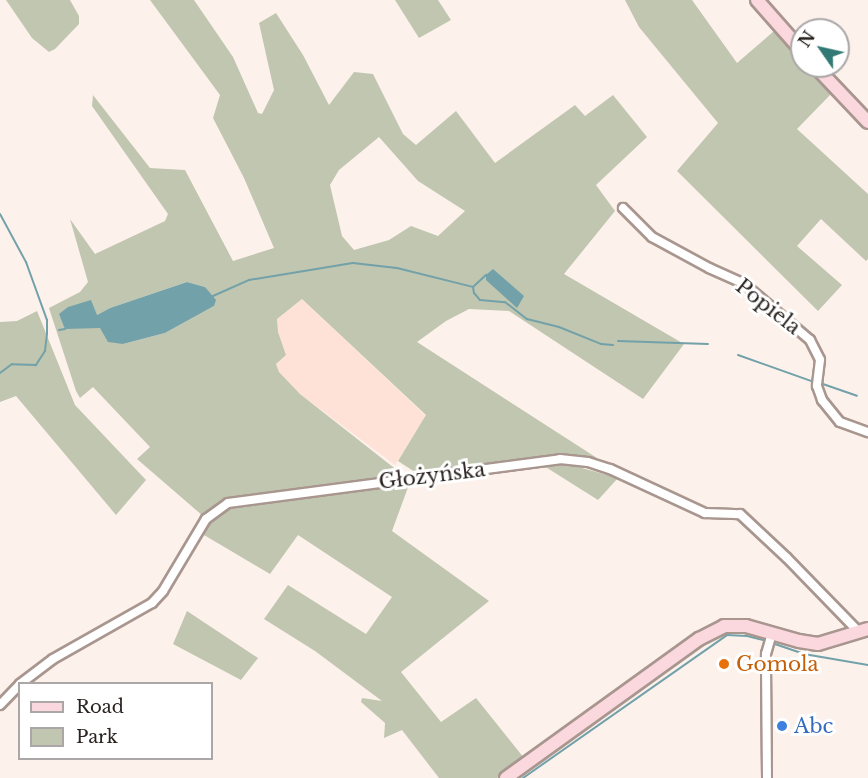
<!DOCTYPE html>
<meta charset="utf-8">
<style>
body{margin:0}
#map{position:relative;width:868px;height:778px;overflow:hidden;background:#fdf1ec;font-family:"Libre Baskerville",serif}
div>[style]{position:absolute}
.built>*{inset:0;background:#fee2d7}
.green>*{inset:0;background:#c0c6af}
.water>*{inset:0;background:#72a1a9}
.stream>*{height:2px;margin:-1px;padding:0 1px;transform-origin:1px;border-radius:1px;background:#72a1a9}
.roads{filter:drop-shadow(2px 0 #a8968f) drop-shadow(-2px 0 #a8968f) drop-shadow(0 2px #a8968f) drop-shadow(0 -2px #a8968f)}
.street>*{height:8px;margin:-4px;padding:0 4px;transform-origin:4px;border-radius:4px;background:#fff}
.secondary>*{height:12px;margin:-6px;padding:0 6px;transform-origin:6px;border-radius:6px;background:#fbd8de}
.dots>*{width:16px;height:16px;translate:-50% -50%;box-sizing:border-box;border:3px solid #fff;border-radius:50%}
span{translate:-50% -50%;white-space:nowrap;text-align:center;line-height:1.15;-webkit-text-stroke:6px #fff;paint-order:stroke}
.street-label{font-size:20px;color:#2a2320}
.food-label{font-size:20px;color:#c56008}
.left{translate:0 -50%;text-align:left}
.shop-label{font-size:20px;color:#366cbe}
.legend{position:absolute;left:18px;top:682px;width:195px;height:78px;box-sizing:border-box;background:#fff;border:2px solid #aaa7a6;margin:0;padding:8px 10px;list-style:none;font-size:18px;color:#2a2320}
.legend li{display:flex;align-items:center;gap:12px;height:30px}
.legend b{width:30px;border:2px solid #aaa7a6}
.north{position:absolute;left:790px;top:18px;width:60px;height:60px;box-sizing:border-box;background:#fff;border:2px solid #aaa7a6;border-radius:50%;rotate:304deg;font-size:16px;font-weight:700;line-height:24px;text-align:center;color:#2a2320}
.north::after{content:'';display:block;margin:auto;width:21px;height:27px;background:#317974;clip-path:polygon(50% 0,100% 100%,50% 72%,0 100%)}
</style>
<div id="map">
<div class="built">
<i style="clip-path:polygon(302px 299px,426px 416px,395px 465px,300px 394px,279px 372px,276px 364px,286px 355px,278px 332px,277px 319px)"></i>
</div>
<div class="green">
<i style="clip-path:polygon(6px 0,70px 0,79px 16px,79px 24px,55px 49px,49px 52px,32px 38px)"></i>
<i style="clip-path:polygon(evenodd,150px 0,194px 0,233px 57px,258px 113px,262px 114px,274px 90px,259px 23px,276px 13px,303px 55px,329px 105px,354px 72px,373px 74px,403px 134px,416px 145px,456px 111px,495px 163px,575px 105px,585px 116px,613px 95px,647px 137px,596px 185px,615px 211px,564px 274px,684px 344px,643px 399px,509px 311px,469px 309px,446px 321px,417px 342px,597px 458px,555px 455px,418px 474px,398px 461px,426px 415px,302px 299px,277px 319px,278px 332px,286px 355px,276px 364px,279px 372px,300px 394px,398px 471px,401px 477px,224px 499px,203px 516px,137px 459px,150px 447px,93px 387px,80px 398px,76px 391px,49px 308px,80px 292px,88px 282px,70px 219px,95px 254px,165px 221px,168px 214px,92px 106px,93px 95px,150px 168px,185px 170px,233px 261px,274px 248px,244px 178px,213px 118px,220px 95px,150px 0,379px 137px,418px 181px,465px 211px,438px 236px,411px 226px,389px 240px,354px 250px,342px 236px,330px 185px,339px 170px,379px 137px,150px 0,187px 282px,205px 287px,214px 306px,165px 333px,123px 344px,100px 328px,97px 315px,110px 308px,187px 282px)"></i>
<i style="clip-path:polygon(395px 0,438px 0,451px 20px,419px 38px)"></i>
<i style="clip-path:polygon(625px 0,692px 0,737px 63px,774px 31px,802px 62px,802px 66px,805px 66px,831px 94px,797px 129px,868px 194px,868px 259px,866px 261px,821px 219px,797px 246px,842px 285px,818px 311px,677px 171px,718px 123px,639px 27px)"></i>
<i style="clip-path:polygon(37px 311px,75px 405px,146px 480px,116px 515px,16px 396px,0 402px,0 322px,17px 321px)"></i>
<i style="clip-path:polygon(571px 465px,618px 478px,598px 500px,544px 466px)"></i>
<i style="clip-path:polygon(410px 482px,392px 531px,489px 601px,401px 672px,441px 722px,476px 698px,524px 758px,497px 778px,439px 778px,402px 730px,384px 738px,385px 723px,361px 702px,362px 698px,382px 701px,315px 651px,264px 619px,288px 585px,366px 634px,392px 597px,298px 535px,270px 574px,204px 535px,205px 528px,214px 518px,240px 504px)"></i>
<i style="clip-path:polygon(187px 611px,258px 658px,241px 680px,173px 644px)"></i>
</div>
<div class="water">
<i style="clip-path:polygon(493px 269px,524px 296px,517px 308px,486px 280px,486px 275px)"></i>
<i style="clip-path:polygon(187px 282px,205px 287px,216px 300px,214px 306px,165px 333px,123px 344px,108px 342px,100px 328px,65px 329px,59px 314px,68px 307px,91px 300px,97px 315px,110px 308px)"></i>
</div>
<div class="stream">
<i style="left:0;top:214px;width:55px;rotate:61.6deg"></i>
<i style="left:26px;top:262px;width:62px;rotate:70.1deg"></i>
<i style="left:47px;top:320px;width:14px;rotate:90deg"></i>
<i style="left:47px;top:334px;width:17px;rotate:97deg"></i>
<i style="left:45px;top:351px;width:17px;rotate:123deg"></i>
<i style="left:36px;top:365px;width:24px;rotate:-178deg"></i>
<i style="left:12px;top:364px;width:15px;rotate:143deg"></i>
<i style="left:473px;top:287px;width:18px;rotate:-43deg"></i>
<i style="left:213px;top:296px;width:39px;rotate:-24deg"></i>
<i style="left:249px;top:280px;width:105px;rotate:-9.3deg"></i>
<i style="left:353px;top:263px;width:44px;rotate:6.5deg"></i>
<i style="left:397px;top:268px;width:78px;rotate:14deg"></i>
<i style="left:473px;top:287px;width:6px;rotate:81deg"></i>
<i style="left:474px;top:293px;width:9px;rotate:49deg"></i>
<i style="left:480px;top:300px;width:25px;rotate:5deg"></i>
<i style="left:505px;top:302px;width:28px;rotate:38deg"></i>
<i style="left:527px;top:319px;width:33px;rotate:14deg"></i>
<i style="left:559px;top:327px;width:45px;rotate:22deg"></i>
<i style="left:601px;top:344px;width:12px;rotate:5deg"></i>
<i style="left:59px;top:330px;width:6px;rotate:-9deg"></i>
<i style="left:618px;top:341px;width:90px;rotate:1.9deg"></i>
<i style="left:738px;top:355px;width:81px;rotate:19.6deg"></i>
<i style="left:820px;top:383px;width:39px;rotate:19deg"></i>
<i style="left:772px;top:643px;width:34px;rotate:19deg"></i>
<i style="left:804px;top:654px;width:65px;rotate:9.8deg"></i>
<i style="left:523px;top:778px;width:249px;rotate:-35deg"></i>
<i style="left:727px;top:635px;width:20px;rotate:3deg"></i>
<i style="left:747px;top:636px;width:21px;rotate:14deg"></i>
</div>
<div class="roads">
<div class="street">
<i style="left:623px;top:208px;width:41px;rotate:45deg"></i>
<i style="left:652px;top:237px;width:65px;rotate:28.5deg"></i>
<i style="left:709px;top:268px;width:37px;rotate:24deg"></i>
<i style="left:743px;top:283px;width:88px;rotate:40.4deg"></i>
<i style="left:810px;top:340px;width:22px;rotate:63deg"></i>
<i style="left:820px;top:360px;width:26px;rotate:97deg"></i>
<i style="left:817px;top:386px;width:15px;rotate:70deg"></i>
<i style="left:822px;top:400px;width:28px;rotate:51deg"></i>
<i style="left:840px;top:422px;width:30px;rotate:20deg"></i>
<i style="left:20px;top:684px;width:41px;rotate:-37.1deg"></i>
<i style="left:53px;top:659px;width:114px;rotate:-29.5deg"></i>
<i style="left:152px;top:603px;width:16px;rotate:-47deg"></i>
<i style="left:163px;top:591px;width:84px;rotate:-59.2deg"></i>
<i style="left:206px;top:519px;width:27px;rotate:-36deg"></i>
<i style="left:228px;top:503px;width:335px;rotate:-7.5deg"></i>
<i style="left:560px;top:459px;width:28px;rotate:6deg"></i>
<i style="left:588px;top:462px;width:23px;rotate:18deg"></i>
<i style="left:610px;top:469px;width:105px;rotate:24.9deg"></i>
<i style="left:705px;top:513px;width:35px;rotate:2deg"></i>
<i style="left:740px;top:514px;width:64px;rotate:43.1deg"></i>
<i style="left:787px;top:558px;width:103px;rotate:45.8deg"></i>
<i style="left:0;top:705px;width:29px;rotate:-46deg"></i>
<i style="left:767px;top:778px;width:124px;rotate:-90.5deg"></i>
<i style="left:766px;top:654px;width:22px;rotate:-74deg"></i>
</div>
<div class="secondary">
<i style="left:757px;top:0;width:68px;rotate:48.6deg"></i>
<i style="left:815px;top:66px;width:77px;rotate:46.6deg"></i>
<i style="left:506px;top:778px;width:238px;rotate:-35.8deg"></i>
<i style="left:699px;top:639px;width:28px;rotate:-27deg"></i>
<i style="left:724px;top:626px;width:22px"></i>
<i style="left:746px;top:626px;width:55px;rotate:15.8deg"></i>
<i style="left:799px;top:641px;width:19px;rotate:9deg"></i>
<i style="left:818px;top:644px;width:52px;rotate:-16.7deg"></i>
</div>
</div>
<div class="dots">
<i style="left:724px;top:664px;background:#e8710a"></i>
<i style="left:782px;top:726px;background:#3f7fe0"></i>
</div>
<div class="street-label">
<span style="left:768px;top:307px;rotate:38deg">Popiela</span>
<span style="left:432px;top:476px;rotate:-7deg">Głożyńska</span>
</div>
<div class="food-label">
<span class="left" style="left:736px;top:664px">Gomola</span>
</div>
<div class="shop-label">
<span class="left" style="left:794px;top:726px">Abc</span>
</div>
<ul class="legend">
<li><b style="height:8px;background:#fbd8de"></b>Road</li>
<li><b style="height:16px;background:#c0c6af"></b>Park</li>
</ul>
<div class="north">N</div>
</div>
